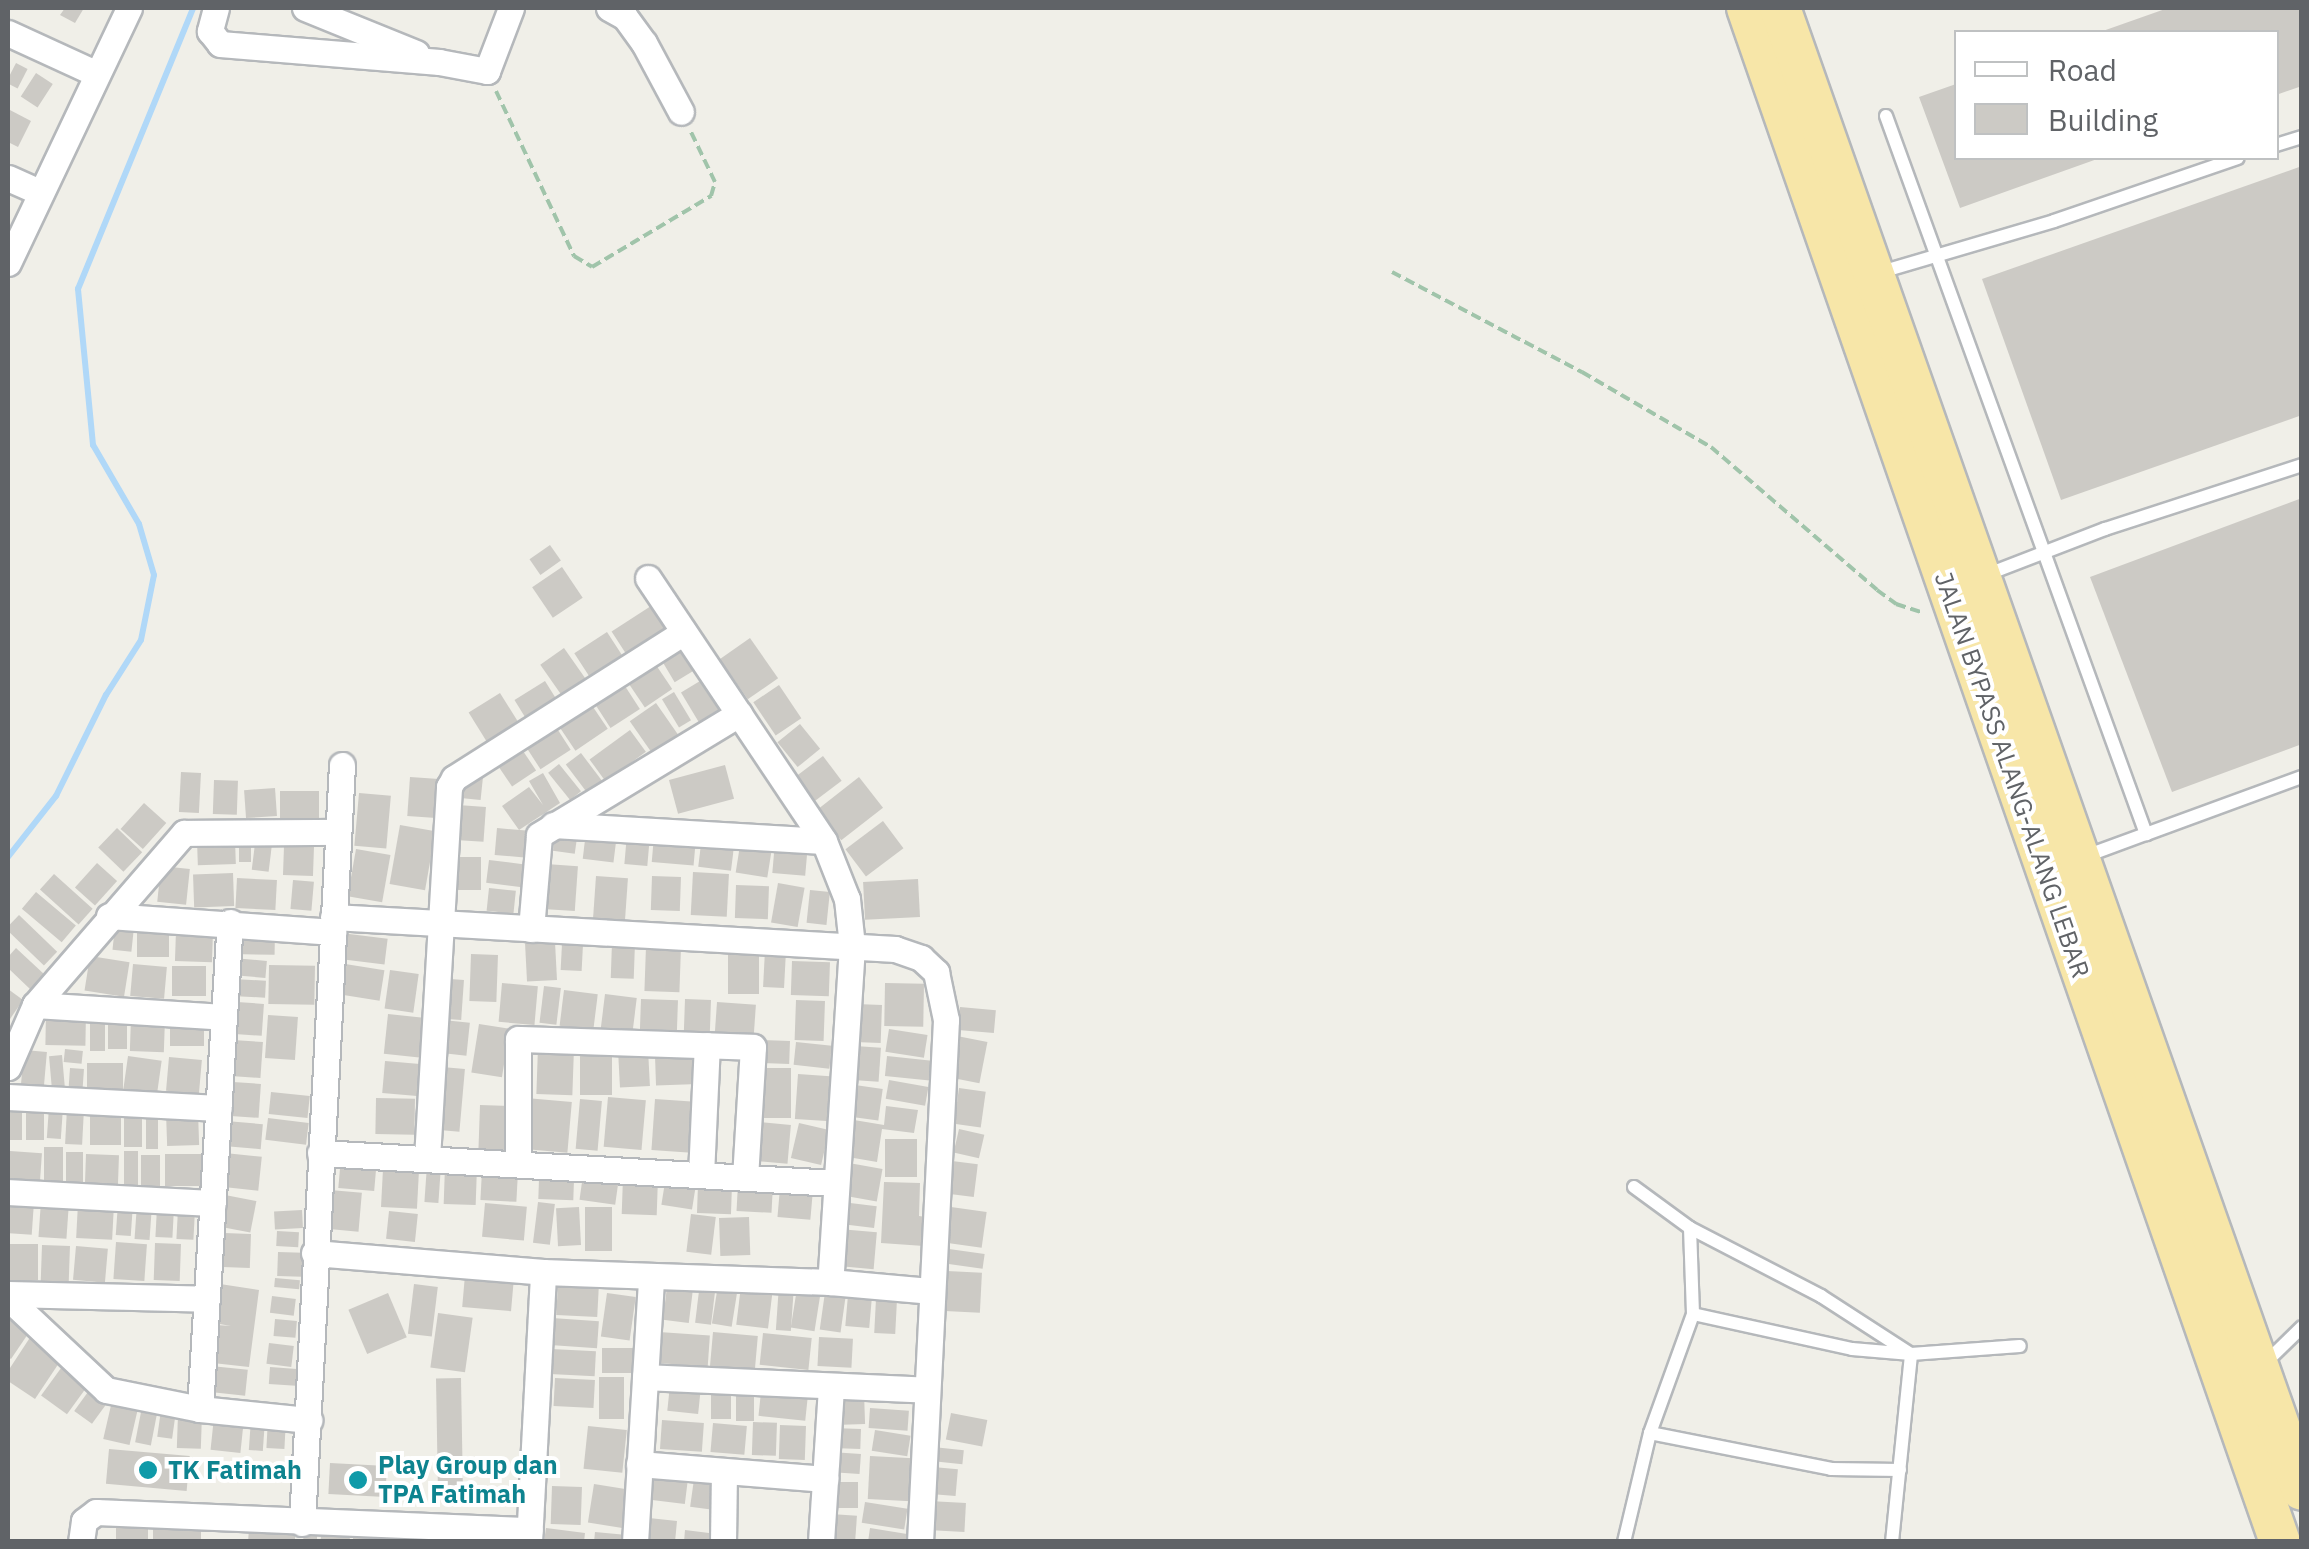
<!DOCTYPE html>
<style>
body{margin:0}
#map{position:relative;width:2309px;height:1549px;overflow:hidden;background:#f0efe8;font-family:"IBM Plex Sans",sans-serif}
div>[style]{position:absolute}
.stream>*{height:6px;margin:-3px;padding:0 3px;transform-origin:3px;border-radius:3px;background:#b0d8f8}
.building>*{inset:0;background:#cccac5;transform-origin:0 0}
.path>*{height:4px;margin-top:-2px;transform-origin:0;background:repeating-linear-gradient(90deg,#a0c4aa 0 10px,transparent 0 15px)}
.roads{filter:drop-shadow(2px 0 #b5b8bb) drop-shadow(-2px 0 #b5b8bb) drop-shadow(0 2px #b5b8bb) drop-shadow(0 -2px #b5b8bb)}
.service>*{height:12px;margin:-6px;padding:0 6px;transform-origin:6px;border-radius:6px;background:#fff}
.minor>*{height:25px;margin:-12.5px;padding:0 12.5px;transform-origin:12.5px;border-radius:12.5px;background:#fff}
.trunk>*{height:40px;margin:-20px;padding:0 20px;transform-origin:20px;border-radius:20px;background:#f7e6a8}
.dots>*{width:28px;height:28px;translate:-50% -50%;box-sizing:border-box;border:5px solid #fff;border-radius:50%}
span{translate:-50% -50%;white-space:nowrap;text-align:center;line-height:1.15;-webkit-text-stroke:8px #fff;paint-order:stroke}
.street-label{font-size:25px;color:#606367}
.culture-label{font-size:25px;color:#0d838f;font-weight:700}
.left{translate:0 -50%;text-align:left}
.frame{position:absolute;inset:0;border:10px solid #606367;pointer-events:none}
.legend{position:absolute;left:1954px;top:30px;width:325px;height:130px;box-sizing:border-box;background:#fff;border:2px solid #bfc1c2;margin:0;padding:12px 18px;list-style:none;font-size:30px;color:#606367}
.legend li{display:flex;align-items:center;gap:20px;height:50px}
.legend b{width:50px;border:2px solid #bfc1c2}
</style>
<div id="map">
<div class="stream">
<i style="left:8px;top:857px;width:78px;rotate:-51.8deg"></i>
<i style="left:56px;top:796px;width:113px;rotate:-63.7deg"></i>
<i style="left:106px;top:695px;width:65px;rotate:-57.5deg"></i>
<i style="left:141px;top:640px;width:66px;rotate:-78.7deg"></i>
<i style="left:154px;top:575px;width:53px;rotate:-106.4deg"></i>
<i style="left:139px;top:524px;width:91px;rotate:-120.2deg"></i>
<i style="left:93px;top:445px;width:157px;rotate:-95.5deg"></i>
<i style="left:78px;top:289px;width:304px;rotate:-67.7deg"></i>
</div>
<div class="building">
<i style="clip-path:polygon(65px 8px,84px 8px,75px 23px,60px 15px)"></i>
<i style="clip-path:polygon(2168px 8px,2302px 8px,2302px 86px,2276px 95px,2276px 32px,2100px 32px)"></i>
<i style="left:16px;top:63px;width:13px;height:22px;rotate:27deg"></i>
<i style="left:36px;top:73px;width:20px;height:28px;rotate:33deg"></i>
<i style="clip-path:polygon(1956px 84px,1956px 158px,2100px 158px,1960px 208px,1919px 97px)"></i>
<i style="clip-path:polygon(8px 109px,31px 121px,18px 147px,8px 142px)"></i>
<i style="clip-path:polygon(2302px 166px,2302px 415px,2061px 500px,1982px 279px)"></i>
<i style="clip-path:polygon(2302px 498px,2302px 744px,2172px 792px,2090px 577px)"></i>
<i style="left:550px;top:545px;width:19px;height:25px;rotate:55deg"></i>
<i style="left:562px;top:567px;width:37px;height:36px;rotate:56deg"></i>
<i style="left:651px;top:606px;width:27px;height:47px;rotate:57deg"></i>
<i style="left:607px;top:632px;width:31px;height:39px;rotate:57deg"></i>
<i style="left:750px;top:638px;width:49px;height:37px;rotate:55deg"></i>
<i style="left:564px;top:648px;width:37px;height:29px;rotate:55deg"></i>
<i style="left:681px;top:648px;width:26px;height:23px;rotate:59deg"></i>
<i style="left:656px;top:665px;width:29px;height:33px;rotate:56deg"></i>
<i style="left:705px;top:678px;width:35px;height:28px;rotate:59deg"></i>
<i style="left:545px;top:681px;width:26px;height:36px;rotate:58deg"></i>
<i style="left:623px;top:683px;width:31px;height:35px;rotate:57deg"></i>
<i style="left:779px;top:685px;width:40px;height:31px;rotate:56deg"></i>
<i style="left:674px;top:692px;width:33px;height:14px;rotate:59deg"></i>
<i style="left:500px;top:693px;width:34px;height:37px;rotate:58deg"></i>
<i style="left:656px;top:703px;width:38px;height:32px;rotate:55deg"></i>
<i style="left:591px;top:704px;width:30px;height:39px;rotate:56deg"></i>
<i style="left:800px;top:724px;width:32px;height:29px;rotate:51deg"></i>
<i style="left:556px;top:727px;width:27px;height:36px;rotate:57deg"></i>
<i style="left:630px;top:730px;width:27px;height:50px;rotate:54deg"></i>
<i style="left:521px;top:748px;width:27px;height:29px;rotate:56deg"></i>
<i style="left:581px;top:753px;width:38px;height:19px;rotate:53deg"></i>
<i style="left:823px;top:756px;width:31px;height:34px;rotate:53deg"></i>
<i style="left:559px;top:764px;width:35px;height:14px;rotate:51deg"></i>
<i style="left:725px;top:765px;width:35px;height:58px;rotate:75deg"></i>
<i style="left:181px;top:772px;width:20px;height:40px;rotate:3deg"></i>
<i style="clip-path:polygon(543px 773px,560px 803px,519px 830px,502px 806px,529px 787px,543px 805px,529px 781px)"></i>
<i style="left:463px;top:776px;width:20px;height:22px;rotate:6deg"></i>
<i style="left:410px;top:777px;width:29px;height:39px;rotate:4deg"></i>
<i style="left:859px;top:777px;width:39px;height:53px;rotate:52deg"></i>
<i style="left:214px;top:780px;width:24px;height:34px;rotate:2deg"></i>
<i style="left:275px;top:788px;width:28px;height:31px;rotate:86deg"></i>
<i style="left:280px;top:791px;width:39px;height:27px"></i>
<i style="left:359px;top:793px;width:32px;height:53px;rotate:5deg"></i>
<i style="left:144px;top:803px;width:30px;height:35px;rotate:42deg"></i>
<i style="left:458px;top:805px;width:28px;height:35px;rotate:4deg"></i>
<i style="left:883px;top:821px;width:34px;height:47px;rotate:53deg"></i>
<i style="left:400px;top:825px;width:36px;height:60px;rotate:10deg"></i>
<i style="left:117px;top:828px;width:35px;height:27px;rotate:44deg"></i>
<i style="left:497px;top:828px;width:35px;height:27px;rotate:5deg"></i>
<i style="left:556px;top:829px;width:22px;height:22px;rotate:8deg"></i>
<i style="left:586px;top:832px;width:31px;height:27px;rotate:7deg"></i>
<i style="left:627px;top:834px;width:23px;height:30px;rotate:5deg"></i>
<i style="left:256px;top:835px;width:17px;height:35px;rotate:7deg"></i>
<i style="left:654px;top:836px;width:42px;height:26px;rotate:5deg"></i>
<i style="left:702px;top:836px;width:33px;height:31px;rotate:7deg"></i>
<i style="left:239px;top:838px;width:12px;height:24px"></i>
<i style="left:741px;top:839px;width:32px;height:34px;rotate:9deg"></i>
<i style="left:235px;top:840px;width:24px;height:38px;rotate:88deg"></i>
<i style="left:775px;top:842px;width:33px;height:31px;rotate:5deg"></i>
<i style="left:284px;top:846px;width:30px;height:29px;rotate:2deg"></i>
<i style="left:356px;top:849px;width:35px;height:48px;rotate:10deg"></i>
<i style="left:453px;top:857px;width:28px;height:33px"></i>
<i style="left:489px;top:860px;width:38px;height:23px;rotate:7deg"></i>
<i style="left:97px;top:863px;width:27px;height:33px;rotate:42deg"></i>
<i style="left:546px;top:864px;width:32px;height:45px;rotate:4deg"></i>
<i style="left:161px;top:866px;width:29px;height:36px;rotate:6deg"></i>
<i style="left:693px;top:872px;width:36px;height:43px;rotate:3deg"></i>
<i style="left:233px;top:873px;width:33px;height:40px;rotate:88deg"></i>
<i style="left:54px;top:874px;width:52px;height:21px;rotate:42deg"></i>
<i style="left:596px;top:876px;width:32px;height:43px;rotate:4deg"></i>
<i style="left:652px;top:876px;width:29px;height:34px;rotate:2deg"></i>
<i style="left:237px;top:878px;width:40px;height:30px;rotate:3deg"></i>
<i style="left:918px;top:879px;width:38px;height:55px;rotate:87deg"></i>
<i style="left:293px;top:880px;width:21px;height:29px;rotate:5deg"></i>
<i style="left:778px;top:883px;width:27px;height:40px;rotate:10deg"></i>
<i style="left:736px;top:885px;width:33px;height:33px;rotate:2deg"></i>
<i style="left:489px;top:888px;width:27px;height:23px;rotate:6deg"></i>
<i style="left:810px;top:890px;width:20px;height:33px;rotate:6deg"></i>
<i style="left:36px;top:892px;width:52px;height:22px;rotate:40deg"></i>
<i style="left:19px;top:915px;width:53px;height:19px;rotate:44deg"></i>
<i style="left:115px;top:926px;width:19px;height:24px;rotate:6deg"></i>
<i style="left:137px;top:926px;width:32px;height:31px"></i>
<i style="left:232px;top:930px;width:43px;height:24px;rotate:1deg"></i>
<i style="left:176px;top:931px;width:37px;height:30px;rotate:2deg"></i>
<i style="left:341px;top:933px;width:47px;height:26px;rotate:7deg"></i>
<i style="left:555px;top:942px;width:38px;height:30px;rotate:87deg"></i>
<i style="left:612px;top:942px;width:23px;height:36px;rotate:2deg"></i>
<i style="left:562px;top:944px;width:21px;height:26px;rotate:3deg"></i>
<i style="left:646px;top:946px;width:35px;height:45px;rotate:2deg"></i>
<i style="clip-path:polygon(16px 948px,45px 975px,31px 990px,8px 968px,8px 957px)"></i>
<i style="left:765px;top:950px;width:21px;height:37px;rotate:3deg"></i>
<i style="left:471px;top:954px;width:27px;height:47px;rotate:2deg"></i>
<i style="left:728px;top:954px;width:31px;height:40px"></i>
<i style="left:90px;top:956px;width:40px;height:35px;rotate:9deg"></i>
<i style="left:233px;top:958px;width:34px;height:17px;rotate:5deg"></i>
<i style="left:792px;top:961px;width:38px;height:34px;rotate:2deg"></i>
<i style="left:339px;top:963px;width:46px;height:31px;rotate:9deg"></i>
<i style="left:133px;top:964px;width:34px;height:32px;rotate:5deg"></i>
<i style="left:269px;top:965px;width:46px;height:39px;rotate:1deg"></i>
<i style="left:172px;top:966px;width:34px;height:30px"></i>
<i style="left:390px;top:970px;width:29px;height:39px;rotate:8deg"></i>
<i style="left:233px;top:979px;width:33px;height:17px;rotate:3deg"></i>
<i style="left:450px;top:979px;width:14px;height:40px;rotate:4deg"></i>
<i style="left:502px;top:983px;width:36px;height:39px;rotate:5deg"></i>
<i style="left:885px;top:983px;width:39px;height:43px;rotate:1deg"></i>
<i style="left:544px;top:986px;width:17px;height:37px;rotate:7deg"></i>
<i style="clip-path:polygon(8px 989px,23px 1000px,8px 1022px)"></i>
<i style="left:564px;top:990px;width:34px;height:36px;rotate:7deg"></i>
<i style="left:605px;top:994px;width:32px;height:40px;rotate:7deg"></i>
<i style="left:641px;top:999px;width:37px;height:30px;rotate:2deg"></i>
<i style="left:685px;top:999px;width:26px;height:37px;rotate:2deg"></i>
<i style="left:796px;top:1000px;width:29px;height:40px;rotate:2deg"></i>
<i style="left:237px;top:1002px;width:27px;height:32px;rotate:4deg"></i>
<i style="left:717px;top:1002px;width:39px;height:34px;rotate:4deg"></i>
<i style="left:856px;top:1004px;width:26px;height:38px;rotate:2deg"></i>
<i style="left:960px;top:1007px;width:36px;height:23px;rotate:5deg"></i>
<i style="left:46px;top:1011px;width:40px;height:34px;rotate:1deg"></i>
<i style="left:388px;top:1014px;width:38px;height:40px;rotate:6deg"></i>
<i style="left:108px;top:1015px;width:19px;height:34px"></i>
<i style="left:268px;top:1015px;width:30px;height:43px;rotate:4deg"></i>
<i style="left:90px;top:1016px;width:15px;height:35px"></i>
<i style="left:131px;top:1018px;width:34px;height:33px;rotate:2deg"></i>
<i style="left:443px;top:1020px;width:27px;height:33px;rotate:6deg"></i>
<i style="left:170px;top:1024px;width:34px;height:22px"></i>
<i style="left:479px;top:1024px;width:31px;height:49px;rotate:9deg"></i>
<i style="left:889px;top:1029px;width:39px;height:23px;rotate:9deg"></i>
<i style="left:957px;top:1036px;width:31px;height:42px;rotate:11deg"></i>
<i style="left:233px;top:1040px;width:30px;height:36px;rotate:4deg"></i>
<i style="left:760px;top:1040px;width:30px;height:23px;rotate:2deg"></i>
<i style="left:796px;top:1042px;width:36px;height:23px;rotate:6deg"></i>
<i style="left:855px;top:1046px;width:26px;height:34px;rotate:4deg"></i>
<i style="left:538px;top:1047px;width:36px;height:47px;rotate:2deg"></i>
<i style="left:580px;top:1048px;width:32px;height:47px"></i>
<i style="left:65px;top:1049px;width:18px;height:13px;rotate:6deg"></i>
<i style="left:648px;top:1049px;width:37px;height:30px;rotate:87deg"></i>
<i style="left:24px;top:1050px;width:23px;height:36px;rotate:5deg"></i>
<i style="left:62px;top:1055px;width:35px;height:13px;rotate:85deg"></i>
<i style="left:697px;top:1055px;width:29px;height:42px;rotate:88deg"></i>
<i style="left:128px;top:1056px;width:34px;height:36px;rotate:8deg"></i>
<i style="left:887px;top:1056px;width:45px;height:20px;rotate:6deg"></i>
<i style="left:169px;top:1057px;width:33px;height:34px;rotate:5deg"></i>
<i style="left:385px;top:1061px;width:35px;height:32px;rotate:5deg"></i>
<i style="left:87px;top:1063px;width:36px;height:28px"></i>
<i style="left:442px;top:1067px;width:23px;height:63px;rotate:5deg"></i>
<i style="left:70px;top:1068px;width:14px;height:23px;rotate:4deg"></i>
<i style="left:760px;top:1068px;width:31px;height:50px"></i>
<i style="left:798px;top:1074px;width:32px;height:45px;rotate:4deg"></i>
<i style="left:889px;top:1080px;width:40px;height:19px;rotate:10deg"></i>
<i style="left:233px;top:1082px;width:28px;height:34px;rotate:4deg"></i>
<i style="left:855px;top:1085px;width:28px;height:32px;rotate:8deg"></i>
<i style="left:959px;top:1088px;width:27px;height:36px;rotate:8deg"></i>
<i style="left:271px;top:1092px;width:39px;height:22px;rotate:6deg"></i>
<i style="left:608px;top:1097px;width:38px;height:50px;rotate:5deg"></i>
<i style="left:376px;top:1098px;width:39px;height:36px;rotate:1deg"></i>
<i style="left:526px;top:1098px;width:46px;height:51px;rotate:5deg"></i>
<i style="left:580px;top:1099px;width:22px;height:50px;rotate:5deg"></i>
<i style="left:655px;top:1099px;width:40px;height:51px;rotate:4deg"></i>
<i style="left:26px;top:1103px;width:18px;height:37px"></i>
<i style="left:8px;top:1104px;width:14px;height:36px"></i>
<i style="left:480px;top:1105px;width:34px;height:46px;rotate:2deg"></i>
<i style="clip-path:polygon(886px 1106px,918px 1110px,914px 1133px,882px 1129px,877px 1162px,848px 1157px,854px 1120px,884px 1125px)"></i>
<i style="left:49px;top:1107px;width:14px;height:31px;rotate:4deg"></i>
<i style="left:67px;top:1108px;width:17px;height:36px;rotate:3deg"></i>
<i style="left:90px;top:1108px;width:31px;height:37px"></i>
<i style="left:124px;top:1109px;width:18px;height:38px"></i>
<i style="left:198px;top:1112px;width:33px;height:32px;rotate:88deg"></i>
<i style="left:146px;top:1114px;width:12px;height:35px"></i>
<i style="left:268px;top:1118px;width:41px;height:22px;rotate:7deg"></i>
<i style="left:226px;top:1121px;width:37px;height:25px;rotate:5deg"></i>
<i style="left:758px;top:1122px;width:33px;height:39px;rotate:5deg"></i>
<i style="left:799px;top:1123px;width:31px;height:36px;rotate:13deg"></i>
<i style="left:959px;top:1129px;width:26px;height:24px;rotate:13deg"></i>
<i style="left:885px;top:1139px;width:32px;height:38px"></i>
<i style="left:44px;top:1147px;width:19px;height:40px"></i>
<i style="left:10px;top:1151px;width:32px;height:33px;rotate:4deg"></i>
<i style="left:124px;top:1151px;width:14px;height:39px"></i>
<i style="left:66px;top:1152px;width:17px;height:34px"></i>
<i style="left:225px;top:1153px;width:37px;height:34px;rotate:6deg"></i>
<i style="left:86px;top:1154px;width:33px;height:34px;rotate:2deg"></i>
<i style="left:204px;top:1154px;width:32px;height:39px;rotate:90deg"></i>
<i style="left:141px;top:1155px;width:19px;height:37px"></i>
<i style="left:341px;top:1157px;width:36px;height:31px;rotate:5deg"></i>
<i style="left:952px;top:1161px;width:26px;height:33px;rotate:7deg"></i>
<i style="left:849px;top:1163px;width:34px;height:33px;rotate:10deg"></i>
<i style="left:427px;top:1165px;width:14px;height:37px;rotate:4deg"></i>
<i style="left:445px;top:1166px;width:32px;height:38px;rotate:2deg"></i>
<i style="left:383px;top:1169px;width:36px;height:38px;rotate:3deg"></i>
<i style="left:482px;top:1170px;width:36px;height:30px;rotate:3deg"></i>
<i style="left:583px;top:1175px;width:36px;height:25px;rotate:8deg"></i>
<i style="left:623px;top:1177px;width:35px;height:37px;rotate:2deg"></i>
<i style="left:539px;top:1179px;width:35px;height:20px;rotate:2deg"></i>
<i style="left:665px;top:1182px;width:31px;height:23px;rotate:9deg"></i>
<i style="clip-path:polygon(884px 1182px,920px 1183px,919px 1216px,926px 1217px,924px 1246px,881px 1243px)"></i>
<i style="left:738px;top:1183px;width:35px;height:28px;rotate:3deg"></i>
<i style="left:698px;top:1184px;width:34px;height:29px;rotate:2deg"></i>
<i style="left:780px;top:1188px;width:33px;height:29px;rotate:5deg"></i>
<i style="left:330px;top:1190px;width:32px;height:39px;rotate:5deg"></i>
<i style="left:225px;top:1195px;width:32px;height:32px;rotate:11deg"></i>
<i style="left:8px;top:1201px;width:26px;height:32px;rotate:4deg"></i>
<i style="left:41px;top:1201px;width:28px;height:36px;rotate:4deg"></i>
<i style="left:538px;top:1202px;width:17px;height:41px;rotate:7deg"></i>
<i style="left:842px;top:1202px;width:35px;height:22px;rotate:7deg"></i>
<i style="left:78px;top:1203px;width:36px;height:35px;rotate:3deg"></i>
<i style="left:118px;top:1203px;width:15px;height:32px;rotate:4deg"></i>
<i style="left:485px;top:1203px;width:42px;height:34px;rotate:5deg"></i>
<i style="left:137px;top:1204px;width:15px;height:35px;rotate:4deg"></i>
<i style="left:157px;top:1207px;width:17px;height:30px;rotate:3deg"></i>
<i style="left:579px;top:1207px;width:38px;height:23px;rotate:87deg"></i>
<i style="left:585px;top:1207px;width:27px;height:44px"></i>
<i style="left:951px;top:1207px;width:36px;height:36px;rotate:8deg"></i>
<i style="left:178px;top:1209px;width:17px;height:30px;rotate:3deg"></i>
<i style="left:302px;top:1210px;width:18px;height:28px;rotate:87deg"></i>
<i style="left:389px;top:1211px;width:29px;height:28px;rotate:6deg"></i>
<i style="left:691px;top:1214px;width:25px;height:38px;rotate:7deg"></i>
<i style="left:749px;top:1217px;width:38px;height:30px;rotate:88deg"></i>
<i style="left:839px;top:1229px;width:38px;height:37px;rotate:5deg"></i>
<i style="left:277px;top:1231px;width:22px;height:15px;rotate:3deg"></i>
<i style="left:224px;top:1233px;width:27px;height:34px;rotate:2deg"></i>
<i style="left:116px;top:1242px;width:31px;height:37px;rotate:4deg"></i>
<i style="left:155px;top:1243px;width:26px;height:37px;rotate:2deg"></i>
<i style="left:8px;top:1244px;width:30px;height:36px"></i>
<i style="left:42px;top:1245px;width:28px;height:36px;rotate:2deg"></i>
<i style="left:76px;top:1246px;width:32px;height:34px;rotate:5deg"></i>
<i style="left:949px;top:1249px;width:36px;height:15px;rotate:8deg"></i>
<i style="left:278px;top:1252px;width:25px;height:24px;rotate:2deg"></i>
<i style="left:947px;top:1271px;width:35px;height:40px;rotate:3deg"></i>
<i style="left:465px;top:1275px;width:49px;height:32px;rotate:5deg"></i>
<i style="left:275px;top:1278px;width:25px;height:9px;rotate:5deg"></i>
<i style="left:558px;top:1282px;width:41px;height:33px;rotate:3deg"></i>
<i style="left:798px;top:1282px;width:24px;height:46px;rotate:9deg"></i>
<i style="clip-path:polygon(220px 1284px,259px 1290px,249px 1367px,213px 1363px,216px 1325px,231px 1326px,214px 1323px)"></i>
<i style="left:414px;top:1284px;width:24px;height:50px;rotate:7deg"></i>
<i style="left:718px;top:1285px;width:20px;height:39px;rotate:9deg"></i>
<i style="left:779px;top:1285px;width:15px;height:45px;rotate:4deg"></i>
<i style="left:826px;top:1285px;width:21px;height:45px;rotate:8deg"></i>
<i style="left:741px;top:1286px;width:32px;height:39px;rotate:7deg"></i>
<i style="left:667px;top:1287px;width:26px;height:33px;rotate:7deg"></i>
<i style="left:699px;top:1291px;width:16px;height:32px;rotate:7deg"></i>
<i style="left:388px;top:1293px;width:48px;height:43px;rotate:67deg"></i>
<i style="left:607px;top:1293px;width:29px;height:44px;rotate:8deg"></i>
<i style="left:848px;top:1295px;width:24px;height:31px;rotate:5deg"></i>
<i style="left:272px;top:1296px;width:24px;height:17px;rotate:7deg"></i>
<i style="left:876px;top:1299px;width:21px;height:34px;rotate:3deg"></i>
<i style="left:438px;top:1313px;width:35px;height:55px;rotate:8deg"></i>
<i style="clip-path:polygon(8px 1315px,30px 1331px,11px 1359px,8px 1357px)"></i>
<i style="left:552px;top:1318px;width:47px;height:27px;rotate:4deg"></i>
<i style="left:275px;top:1319px;width:22px;height:17px;rotate:5deg"></i>
<i style="left:659px;top:1332px;width:51px;height:31px;rotate:4deg"></i>
<i style="left:713px;top:1332px;width:45px;height:36px;rotate:5deg"></i>
<i style="left:763px;top:1333px;width:49px;height:32px;rotate:6deg"></i>
<i style="clip-path:polygon(31px 1336px,63px 1357px,35px 1399px,8px 1381px,8px 1371px)"></i>
<i style="left:819px;top:1337px;width:34px;height:29px;rotate:3deg"></i>
<i style="left:269px;top:1343px;width:25px;height:21px;rotate:7deg"></i>
<i style="left:602px;top:1348px;width:31px;height:25px"></i>
<i style="left:551px;top:1349px;width:45px;height:25px;rotate:3deg"></i>
<i style="left:64px;top:1364px;width:32px;height:39px;rotate:36deg"></i>
<i style="left:211px;top:1366px;width:37px;height:26px;rotate:6deg"></i>
<i style="left:270px;top:1367px;width:27px;height:17px;rotate:4deg"></i>
<i style="left:599px;top:1377px;width:25px;height:42px"></i>
<i style="left:461px;top:1378px;width:117px;height:25px;rotate:89deg"></i>
<i style="left:555px;top:1378px;width:40px;height:28px;rotate:3deg"></i>
<i style="left:93px;top:1385px;width:22px;height:32px;rotate:36deg"></i>
<i style="left:670px;top:1385px;width:31px;height:26px;rotate:6deg"></i>
<i style="left:711px;top:1388px;width:20px;height:31px"></i>
<i style="left:736px;top:1389px;width:18px;height:32px"></i>
<i style="left:761px;top:1392px;width:47px;height:24px;rotate:6deg"></i>
<i style="left:864px;top:1393px;width:31px;height:30px;rotate:88deg"></i>
<i style="left:112px;top:1401px;width:27px;height:39px;rotate:13deg"></i>
<i style="left:142px;top:1407px;width:16px;height:36px;rotate:11deg"></i>
<i style="left:870px;top:1408px;width:39px;height:20px;rotate:4deg"></i>
<i style="left:161px;top:1410px;width:15px;height:27px;rotate:8deg"></i>
<i style="left:951px;top:1413px;width:37px;height:27px;rotate:11deg"></i>
<i style="left:178px;top:1414px;width:24px;height:34px;rotate:2deg"></i>
<i style="left:214px;top:1417px;width:30px;height:33px;rotate:6deg"></i>
<i style="left:268px;top:1418px;width:18px;height:30px;rotate:3deg"></i>
<i style="left:251px;top:1419px;width:14px;height:31px;rotate:4deg"></i>
<i style="left:662px;top:1420px;width:42px;height:29px;rotate:4deg"></i>
<i style="left:753px;top:1422px;width:24px;height:33px;rotate:2deg"></i>
<i style="left:713px;top:1423px;width:34px;height:29px;rotate:5deg"></i>
<i style="left:780px;top:1425px;width:26px;height:34px;rotate:2deg"></i>
<i style="left:588px;top:1426px;width:39px;height:43px;rotate:6deg"></i>
<i style="left:833px;top:1428px;width:28px;height:20px;rotate:2deg"></i>
<i style="left:875px;top:1430px;width:36px;height:21px;rotate:9deg"></i>
<i style="left:933px;top:1447px;width:31px;height:14px;rotate:6deg"></i>
<i style="left:109px;top:1449px;width:81px;height:35px;rotate:5deg"></i>
<i style="left:831px;top:1452px;width:30px;height:20px;rotate:4deg"></i>
<i style="left:870px;top:1456px;width:43px;height:43px;rotate:3deg"></i>
<i style="left:330px;top:1463px;width:57px;height:31px;rotate:3deg"></i>
<i style="left:933px;top:1467px;width:25px;height:27px;rotate:5deg"></i>
<i style="left:654px;top:1468px;width:35px;height:32px;rotate:7deg"></i>
<i style="left:695px;top:1472px;width:21px;height:35px;rotate:8deg"></i>
<i style="left:831px;top:1482px;width:27px;height:26px"></i>
<i style="left:594px;top:1484px;width:38px;height:39px;rotate:9deg"></i>
<i style="left:552px;top:1486px;width:30px;height:38px;rotate:2deg"></i>
<i style="left:929px;top:1501px;width:37px;height:29px;rotate:3deg"></i>
<i style="left:865px;top:1502px;width:43px;height:21px;rotate:9deg"></i>
<i style="left:831px;top:1514px;width:26px;height:28px;rotate:4deg"></i>
<i style="clip-path:polygon(649px 1518px,677px 1521px,675px 1542px,646px 1542px)"></i>
<i style="left:116px;top:1522px;width:32px;height:20px"></i>
<i style="left:153px;top:1524px;width:48px;height:18px"></i>
<i style="clip-path:polygon(546px 1528px,585px 1533px,584px 1542px,544px 1542px)"></i>
<i style="clip-path:polygon(870px 1528px,907px 1534px,906px 1542px,868px 1542px)"></i>
<i style="clip-path:polygon(249px 1529px,295px 1532px,295px 1542px,248px 1542px)"></i>
<i style="clip-path:polygon(685px 1530px,717px 1534px,716px 1542px,684px 1542px)"></i>
<i style="clip-path:polygon(304px 1531px,317px 1532px,317px 1542px,303px 1542px)"></i>
<i style="clip-path:polygon(595px 1532px,627px 1535px,627px 1542px,594px 1542px)"></i>
<i style="left:321px;top:1533px;width:29px;height:9px;rotate:2deg"></i>
<i style="clip-path:polygon(353px 1533px,373px 1534px,372px 1542px,353px 1542px)"></i>
<i style="left:376px;top:1534px;width:25px;height:8px;rotate:2deg"></i>
</div>
<div class="path">
<i style="left:496px;top:91px;width:183px;rotate:64.7deg"></i>
<i style="left:574px;top:256px;width:21px;rotate:31deg"></i>
<i style="left:592px;top:267px;width:139px;rotate:-30.8deg"></i>
<i style="left:711px;top:196px;width:15px;rotate:-74deg"></i>
<i style="left:715px;top:182px;width:58px;rotate:-115.7deg"></i>
<i style="left:1392px;top:272px;width:215px;rotate:27.8deg"></i>
<i style="left:1582px;top:372px;width:149px;rotate:30.2deg"></i>
<i style="left:1711px;top:447px;width:219px;rotate:40.7deg"></i>
<i style="left:1877px;top:590px;width:24px;rotate:36deg"></i>
<i style="left:1896px;top:604px;width:29px;rotate:18deg"></i>
</div>
<div class="roads">
<div class="service">
<i style="left:1886px;top:116px;width:764px;rotate:70.09deg"></i>
<i style="left:2146px;top:834px;width:166px;rotate:-20.1deg"></i>
<i style="left:2276px;top:145px;width:27px;rotate:-17deg"></i>
<i style="left:1881px;top:272px;width:180px;rotate:-16.4deg"></i>
<i style="left:2054px;top:221px;width:194px;rotate:-18.9deg"></i>
<i style="left:1983px;top:576px;width:131px;rotate:-21.1deg"></i>
<i style="left:2105px;top:529px;width:207px;rotate:-18deg"></i>
<i style="left:2083px;top:857px;width:67px;rotate:-20.1deg"></i>
<i style="left:1634px;top:1187px;width:69px;rotate:36.2deg"></i>
<i style="left:1690px;top:1228px;width:148px;rotate:27.4deg"></i>
<i style="left:1821px;top:1296px;width:105px;rotate:32.9deg"></i>
<i style="left:1693px;top:1314px;width:163px;rotate:12.4deg"></i>
<i style="left:1852px;top:1349px;width:59px;rotate:4.8deg"></i>
<i style="left:1911px;top:1354px;width:109px;rotate:-4.2deg"></i>
<i style="left:2264px;top:1364px;width:53px;rotate:-44.2deg"></i>
<i style="left:1650px;top:1433px;width:185px;rotate:11.2deg"></i>
<i style="left:1831px;top:1469px;width:69px;rotate:0.8deg"></i>
<i style="left:1624px;top:1542px;width:112px;rotate:-76.6deg"></i>
<i style="left:1650px;top:1433px;width:127px;rotate:-70.1deg"></i>
<i style="left:1693px;top:1314px;width:86px;rotate:-92deg"></i>
<i style="left:1892px;top:1542px;width:189px;rotate:-84.2deg"></i>
</div>
<div class="minor">
<i style="left:216px;top:8px;width:24px;rotate:105deg"></i>
<i style="left:210px;top:31px;width:16px;rotate:52deg"></i>
<i style="left:220px;top:44px;width:220px;rotate:4.7deg"></i>
<i style="left:439px;top:62px;width:49px;rotate:10.6deg"></i>
<i style="left:487px;top:71px;width:67px;rotate:-69.1deg"></i>
<i style="left:305px;top:8px;width:120px;rotate:22.1deg"></i>
<i style="left:609px;top:8px;width:18px;rotate:29deg"></i>
<i style="left:625px;top:17px;width:32px;rotate:54deg"></i>
<i style="left:644px;top:43px;width:78px;rotate:61.8deg"></i>
<i style="left:8px;top:33px;width:98px;rotate:24.7deg"></i>
<i style="left:8px;top:178px;width:36px;rotate:24deg"></i>
<i style="left:8px;top:263px;width:282px;rotate:-64.6deg"></i>
<i style="left:648px;top:578px;width:316px;rotate:56.2deg"></i>
<i style="left:824px;top:841px;width:62px;rotate:68.4deg"></i>
<i style="left:847px;top:899px;width:47px;rotate:83.9deg"></i>
<i style="left:852px;top:946px;width:337px;rotate:93.7deg"></i>
<i style="left:553px;top:825px;width:271px;rotate:3.4deg"></i>
<i style="left:109px;top:916px;width:225px;rotate:4.1deg"></i>
<i style="left:333px;top:917px;width:563px;rotate:3.26deg"></i>
<i style="left:895px;top:949px;width:28px;rotate:19deg"></i>
<i style="left:921px;top:958px;width:21px;rotate:43deg"></i>
<i style="left:936px;top:972px;width:49px;rotate:78.2deg"></i>
<i style="left:946px;top:1020px;width:523px;rotate:92.85deg"></i>
<i style="left:531px;top:929px;width:94px;rotate:-85.1deg"></i>
<i style="left:539px;top:835px;width:234px;rotate:-31.2deg"></i>
<i style="left:35px;top:1005px;width:189px;rotate:3.6deg"></i>
<i style="left:8px;top:1067px;width:68px;rotate:-66.5deg"></i>
<i style="left:35px;top:1005px;width:228px;rotate:-49.1deg"></i>
<i style="left:184px;top:833px;width:154px;rotate:-0.4deg"></i>
<i style="left:8px;top:1097px;width:211px;rotate:3deg"></i>
<i style="left:320px;top:1153px;width:515px;rotate:3.34deg"></i>
<i style="left:427px;top:1158px;width:372px;rotate:-86.6deg"></i>
<i style="left:449px;top:787px;width:10px;rotate:-61deg"></i>
<i style="left:454px;top:778px;width:272px;rotate:-32.4deg"></i>
<i style="left:518px;top:1162px;width:123px;rotate:-90deg"></i>
<i style="left:518px;top:1039px;width:235px;rotate:1.9deg"></i>
<i style="left:753px;top:1047px;width:130px;rotate:93.5deg"></i>
<i style="left:701px;top:1175px;width:130px;rotate:-87.4deg"></i>
<i style="left:8px;top:1192px;width:205px;rotate:3.1deg"></i>
<i style="left:314px;top:1253px;width:230px;rotate:4.7deg"></i>
<i style="left:543px;top:1272px;width:287px;rotate:2deg"></i>
<i style="left:830px;top:1282px;width:100px;rotate:5.1deg"></i>
<i style="left:8px;top:1294px;width:199px;rotate:1.4deg"></i>
<i style="left:8px;top:1298px;width:134px;rotate:43.2deg"></i>
<i style="left:106px;top:1390px;width:96px;rotate:11.4deg"></i>
<i style="left:200px;top:1409px;width:110px;rotate:5.8deg"></i>
<i style="left:645px;top:1377px;width:281px;rotate:2.6deg"></i>
<i style="left:200px;top:1409px;width:488px;rotate:-86.5deg"></i>
<i style="left:639px;top:1464px;width:187px;rotate:4.6deg"></i>
<i style="left:302px;top:1523px;width:759px;rotate:-86.98deg"></i>
<i style="left:81px;top:1542px;width:21px;rotate:-82deg"></i>
<i style="left:84px;top:1521px;width:15px;rotate:-37deg"></i>
<i style="left:96px;top:1512px;width:434px;rotate:2.4deg"></i>
<i style="left:529px;top:1542px;width:270px;rotate:-87deg"></i>
<i style="left:635px;top:1542px;width:265px;rotate:-86.5deg"></i>
<i style="left:723px;top:1542px;width:70px;rotate:-89.2deg"></i>
<i style="left:821px;top:1542px;width:156px;rotate:-86.3deg"></i>
</div>
<div class="trunk">
<i style="left:1747px;top:8px;width:1624px;rotate:70.84deg"></i>
<i style="left:1780px;top:8px;width:1571px;rotate:70.6deg"></i>
</div>
</div>
<div class="dots">
<i style="left:148px;top:1470px;background:#0f9aa8"></i>
<i style="left:358px;top:1480px;background:#0f9aa8"></i>
</div>
<div class="street-label">
<span style="left:2012px;top:775px;rotate:71deg">JALAN BYPASS ALANG-ALANG LEBAR</span>
</div>
<div class="culture-label">
<span class="left" style="left:378px;top:1480px">Play Group dan<br>TPA Fatimah</span>
<span class="left" style="left:168px;top:1470px">TK Fatimah</span>
</div>
<div class="frame"></div>
<ul class="legend">
<li><b style="height:12px;background:#fff"></b>Road</li>
<li><b style="height:28px;background:#cccac5"></b>Building</li>
</ul>
</div>
